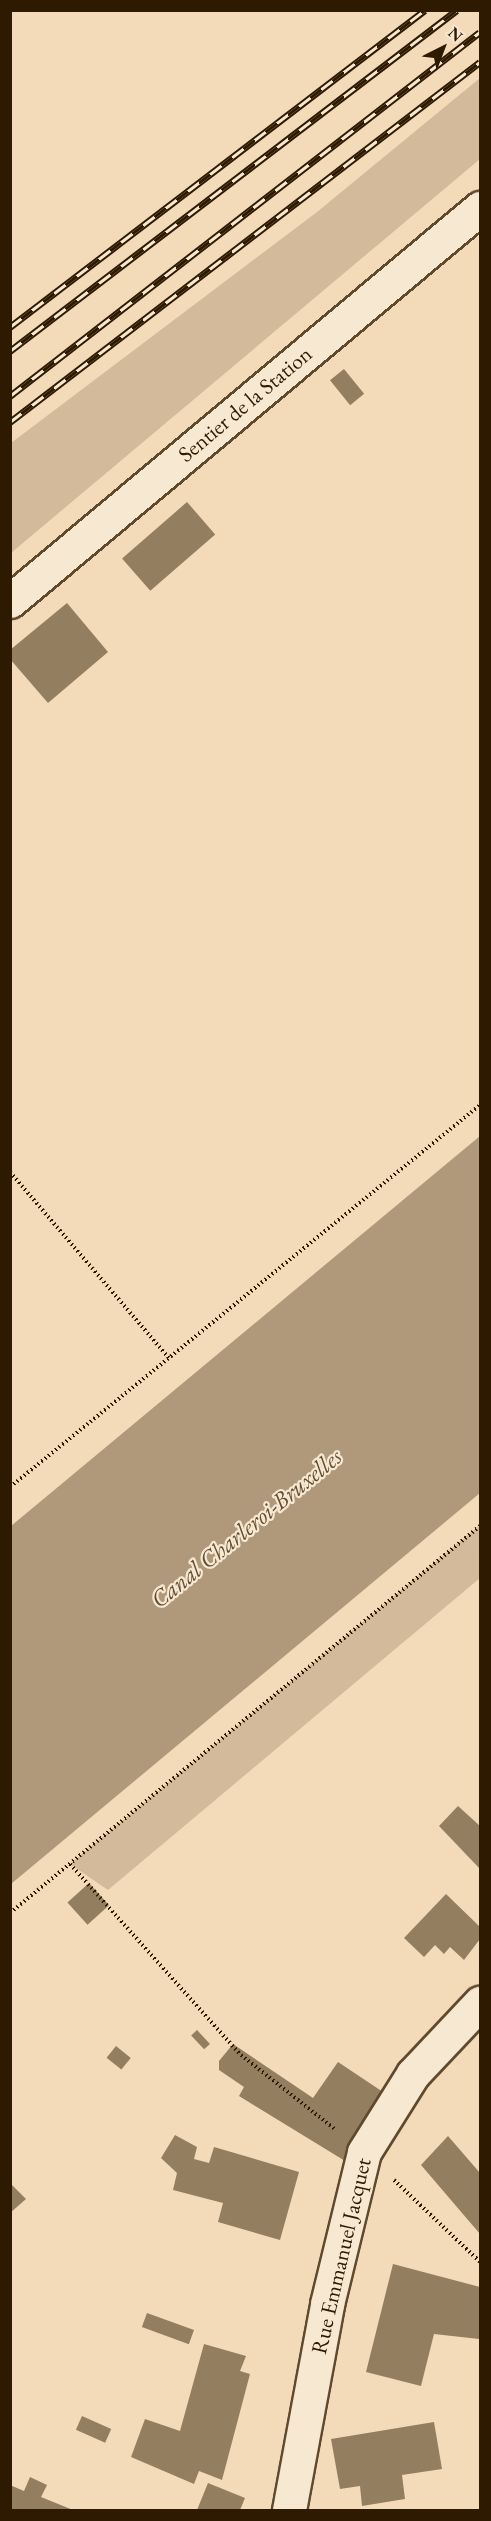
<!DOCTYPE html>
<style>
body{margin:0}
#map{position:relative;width:491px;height:2521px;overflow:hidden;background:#f3dbb9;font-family:"EB Garamond",serif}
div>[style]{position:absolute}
.green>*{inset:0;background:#d2ba9a}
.water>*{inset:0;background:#b0997a}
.building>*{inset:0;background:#947e60;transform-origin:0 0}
.path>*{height:4px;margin-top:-2px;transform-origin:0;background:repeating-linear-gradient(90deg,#2e1a00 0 1.5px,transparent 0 4.5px)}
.roads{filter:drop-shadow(2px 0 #5f4a2e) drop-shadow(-2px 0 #5f4a2e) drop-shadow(0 2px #5f4a2e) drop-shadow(0 -2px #5f4a2e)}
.minor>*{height:33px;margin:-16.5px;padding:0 16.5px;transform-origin:16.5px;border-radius:16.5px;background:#f7e8d2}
.rail>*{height:7px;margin-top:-3.5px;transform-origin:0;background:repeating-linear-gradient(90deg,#f7e8d2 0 14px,#2e1a00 0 28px);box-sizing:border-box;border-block:2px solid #2e1a00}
span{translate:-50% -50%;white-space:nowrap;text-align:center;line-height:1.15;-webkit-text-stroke:4.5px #f7e8d2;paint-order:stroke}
.street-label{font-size:22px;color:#2e1a00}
.water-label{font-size:24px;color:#624d31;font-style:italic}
.frame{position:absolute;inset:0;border:12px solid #2e1a00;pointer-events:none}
.north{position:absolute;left:413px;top:18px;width:60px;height:60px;-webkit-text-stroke:4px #f7e8d2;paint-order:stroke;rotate:42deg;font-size:16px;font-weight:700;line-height:24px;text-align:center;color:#2e1a00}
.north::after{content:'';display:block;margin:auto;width:21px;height:27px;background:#2e1a00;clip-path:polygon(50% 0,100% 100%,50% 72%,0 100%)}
</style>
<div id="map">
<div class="green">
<i style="clip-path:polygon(480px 78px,480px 159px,11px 553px,11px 443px,317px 212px)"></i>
<i style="clip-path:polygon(480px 1525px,480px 1578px,108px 1890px,70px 1864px)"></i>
</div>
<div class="water">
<i style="clip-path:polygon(480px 1136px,480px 1493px,11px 1884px,11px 1526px)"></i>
</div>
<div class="building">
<i style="left:344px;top:369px;width:32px;height:18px;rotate:51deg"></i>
<i style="left:187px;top:502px;width:43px;height:86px;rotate:49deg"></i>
<i style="clip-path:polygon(67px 603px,108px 652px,48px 703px,10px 659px,10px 650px)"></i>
<i style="clip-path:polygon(458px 1806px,480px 1826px,480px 1869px,439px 1826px)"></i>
<i style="left:89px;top:1883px;width:30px;height:29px;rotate:48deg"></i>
<i style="clip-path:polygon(446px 1894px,480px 1927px,480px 1939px,464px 1960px,450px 1947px,444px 1954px,435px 1945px,424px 1957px,404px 1938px)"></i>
<i style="left:197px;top:2030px;width:19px;height:8px;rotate:47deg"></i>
<i style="clip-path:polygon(233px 2044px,313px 2098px,338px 2062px,383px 2092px,360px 2127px,350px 2164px,239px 2096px,244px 2087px,219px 2070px,219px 2061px)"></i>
<i style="left:116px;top:2046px;width:19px;height:15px;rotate:39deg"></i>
<i style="clip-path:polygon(175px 2135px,197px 2147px,194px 2159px,209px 2163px,214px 2147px,299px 2172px,280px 2240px,218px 2222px,223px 2203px,173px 2190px,177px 2173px,161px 2158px)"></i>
<i style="clip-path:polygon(448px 2136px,480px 2173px,480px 2234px,421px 2165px)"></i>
<i style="clip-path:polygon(10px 2183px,26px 2199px,10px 2213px)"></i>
<i style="clip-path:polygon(393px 2264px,480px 2287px,479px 2339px,434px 2334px,421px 2386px,366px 2372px)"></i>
<i style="left:147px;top:2313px;width:50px;height:15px;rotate:20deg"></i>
<i style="clip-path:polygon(204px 2344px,246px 2356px,240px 2371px,250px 2374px,222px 2480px,199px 2471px,194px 2484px,131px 2457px,145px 2419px,180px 2431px)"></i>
<i style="left:82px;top:2416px;width:32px;height:15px;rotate:24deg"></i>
<i style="clip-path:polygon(434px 2422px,442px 2469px,402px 2475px,405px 2499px,362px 2506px,360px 2486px,340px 2489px,331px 2439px)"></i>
<i style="clip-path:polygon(30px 2477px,47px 2485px,41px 2497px,73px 2510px,10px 2510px,10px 2485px,24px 2491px)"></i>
<i style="clip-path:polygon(208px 2483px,245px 2498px,240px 2510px,197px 2510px)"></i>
</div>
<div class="path">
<i style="left:10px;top:1172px;width:245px;rotate:49.5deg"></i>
<i style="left:10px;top:1487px;width:606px;rotate:-39.1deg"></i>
<i style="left:70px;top:1864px;width:256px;rotate:48.2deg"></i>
<i style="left:241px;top:2055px;width:121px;rotate:38.3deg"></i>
<i style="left:10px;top:1913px;width:609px;rotate:-39.47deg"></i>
<i style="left:394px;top:2180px;width:119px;rotate:43.6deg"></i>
</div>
<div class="roads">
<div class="minor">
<i style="left:10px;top:601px;width:613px;rotate:-39.9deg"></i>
<i style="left:289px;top:2510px;width:209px;rotate:-79.5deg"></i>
<i style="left:327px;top:2304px;width:156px;rotate:-76.3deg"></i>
<i style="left:364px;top:2152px;width:92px;rotate:-57.9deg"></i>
<i style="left:413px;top:2074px;width:98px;rotate:-46.7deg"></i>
</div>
</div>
<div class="rail">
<i style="left:10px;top:327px;width:522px;rotate:-37.37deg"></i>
<i style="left:10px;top:351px;width:562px;rotate:-37.34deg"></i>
<i style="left:10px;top:396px;width:594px;rotate:-37.76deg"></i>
<i style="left:10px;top:422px;width:592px;rotate:-37.45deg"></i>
</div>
<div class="street-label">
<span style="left:245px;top:404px;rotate:-40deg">Sentier de la Station</span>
<span style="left:341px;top:2256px;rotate:-77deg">Rue Emmanuel Jacquet</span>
</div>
<div class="water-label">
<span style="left:246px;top:1528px;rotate:-39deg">Canal Charleroi-Bruxelles</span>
</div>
<div class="frame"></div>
<div class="north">N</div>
</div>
